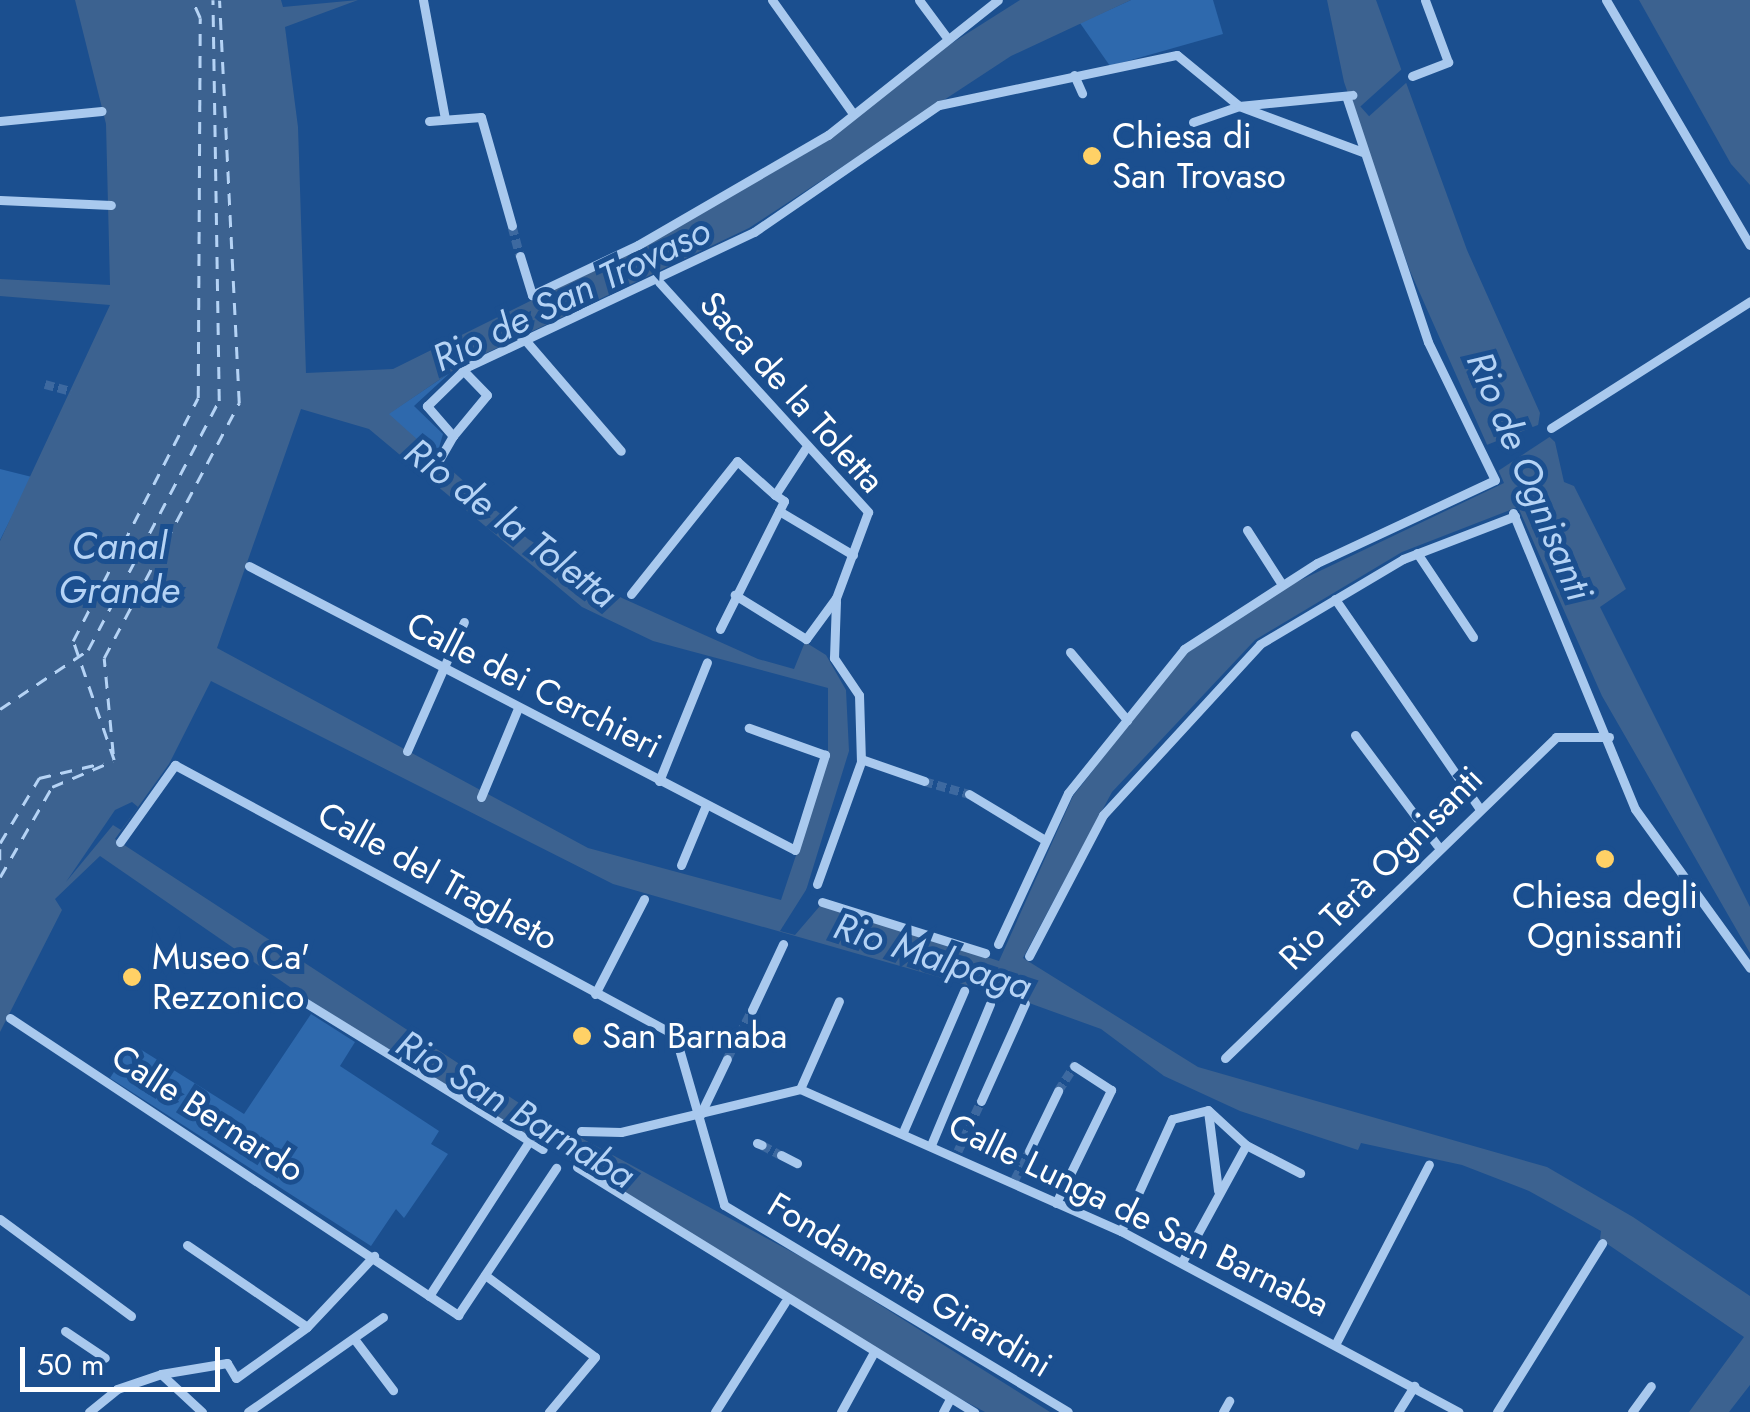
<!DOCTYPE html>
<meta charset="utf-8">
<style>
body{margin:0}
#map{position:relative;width:1750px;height:1412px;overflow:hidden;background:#1b4f8f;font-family:Jost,sans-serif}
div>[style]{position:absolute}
.green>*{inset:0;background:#2e69ad}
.water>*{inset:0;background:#3c6290}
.pier>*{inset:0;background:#1b4f8f;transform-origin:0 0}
.ferry>*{height:2.5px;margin-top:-1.25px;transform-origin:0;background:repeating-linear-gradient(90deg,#b5d3f5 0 12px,transparent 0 22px)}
.pedestrian-tunnel>*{height:9px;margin-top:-4.5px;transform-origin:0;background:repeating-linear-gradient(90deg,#3d69a0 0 9px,transparent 0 13.5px)}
.pedestrian>*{height:9px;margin:-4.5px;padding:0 4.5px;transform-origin:4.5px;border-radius:4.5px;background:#a9c9ee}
.dots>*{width:28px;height:28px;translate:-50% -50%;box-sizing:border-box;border:5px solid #1b4f8f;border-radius:50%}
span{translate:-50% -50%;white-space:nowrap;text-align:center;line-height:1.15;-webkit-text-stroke:10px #1b4f8f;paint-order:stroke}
.poi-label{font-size:35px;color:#fff}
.left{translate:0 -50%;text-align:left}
.street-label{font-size:35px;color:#fff}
.water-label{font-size:38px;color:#b5d3f5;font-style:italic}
.scale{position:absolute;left:20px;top:1347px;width:200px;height:45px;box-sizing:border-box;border:5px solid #fff;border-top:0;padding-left:12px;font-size:30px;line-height:35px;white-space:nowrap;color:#fff;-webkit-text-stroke:8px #1b4f8f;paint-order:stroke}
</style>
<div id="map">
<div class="green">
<i style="clip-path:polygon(1131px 0,1213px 0,1223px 34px,1110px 66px,1080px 23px)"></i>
<i style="clip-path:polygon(451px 372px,414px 406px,443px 434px,436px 458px,388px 414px)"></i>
<i style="clip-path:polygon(0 469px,32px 477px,0 540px)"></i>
<i style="clip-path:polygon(311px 1014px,355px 1042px,340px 1066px,439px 1131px,431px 1144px,448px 1154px,404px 1218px,396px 1209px,371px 1246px,110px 1078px,132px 1044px,244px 1114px)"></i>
</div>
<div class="water">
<i style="clip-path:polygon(evenodd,75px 0,281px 0,283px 7px,358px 0,285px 27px,298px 127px,306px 373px,393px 369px,649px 242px,829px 138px,900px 76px,1020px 0,1131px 0,1011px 56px,749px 228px,461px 365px,389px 414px,528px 539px,622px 598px,758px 659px,794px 669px,805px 642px,826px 655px,846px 690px,849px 751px,804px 897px,999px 961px,1073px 796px,1185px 653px,1255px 602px,1504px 483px,1410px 271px,1344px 82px,1327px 0,1376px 0,1467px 250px,1540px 413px,1538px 426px,1555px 442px,1564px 482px,1574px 486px,1626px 589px,1600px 607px,1750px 907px,1750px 953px,1602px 696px,1518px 507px,1402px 552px,1255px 640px,1112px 792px,1023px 958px,1198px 1067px,1547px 1167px,1633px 1217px,1750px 1296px,1750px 1385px,1729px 1412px,1689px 1412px,1744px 1337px,1600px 1239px,1601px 1231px,1529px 1191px,1462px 1165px,1361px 1143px,1358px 1150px,1240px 1111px,1164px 1076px,1101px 1029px,1029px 1003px,613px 884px,211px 681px,169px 764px,115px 839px,533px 1112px,818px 1266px,1050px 1412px,985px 1412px,948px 1392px,316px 1005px,100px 856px,55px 899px,62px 910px,0 1032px,0 541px,110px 305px,0 296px,0 279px,110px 285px,106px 124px,75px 0,301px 409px,369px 429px,582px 607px,653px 641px,828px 688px,828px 760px,781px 900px,588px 848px,217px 648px,301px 409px)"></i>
<i style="clip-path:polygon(1639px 0,1750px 0,1750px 185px,1731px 164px)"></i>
</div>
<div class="pier">
<i style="left:1402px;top:69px;width:13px;height:56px;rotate:48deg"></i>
<i style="clip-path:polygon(1543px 423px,1551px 436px,1498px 471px,1484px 446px)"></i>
<i style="clip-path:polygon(132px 802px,138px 807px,121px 830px,113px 825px,66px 882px,115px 810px)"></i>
<i style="clip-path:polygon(811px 882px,810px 894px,825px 900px,795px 935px,780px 931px)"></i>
</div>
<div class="ferry">
<i style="left:0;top:709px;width:106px;rotate:-33.8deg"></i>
<i style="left:88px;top:650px;width:281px;rotate:-62.3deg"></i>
<i style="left:219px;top:401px;width:401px;rotate:-90.9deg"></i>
<i style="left:113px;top:754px;width:96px;rotate:-95.4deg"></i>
<i style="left:104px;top:658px;width:289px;rotate:-62.1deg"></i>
<i style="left:239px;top:403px;width:403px;rotate:-92.8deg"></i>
<i style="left:114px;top:760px;width:126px;rotate:-109deg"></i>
<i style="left:73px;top:641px;width:273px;rotate:-62.8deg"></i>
<i style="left:198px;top:398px;width:380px;rotate:-89.7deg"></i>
<i style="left:200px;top:18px;width:20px;rotate:-114deg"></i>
<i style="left:0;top:843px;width:76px;rotate:-59deg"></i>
<i style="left:39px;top:778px;width:66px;rotate:-13.2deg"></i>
<i style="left:0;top:849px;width:11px;rotate:90deg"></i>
<i style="left:0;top:877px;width:104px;rotate:-60deg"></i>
<i style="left:52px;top:787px;width:66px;rotate:-23.1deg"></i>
</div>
<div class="pedestrian-tunnel">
<i style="left:512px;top:226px;width:31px;rotate:75deg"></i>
<i style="left:45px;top:384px;width:27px;rotate:15deg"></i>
<i style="left:924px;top:781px;width:47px;rotate:16.1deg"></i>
<i style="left:727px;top:1059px;width:55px;rotate:-63deg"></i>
<i style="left:1058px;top:1091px;width:33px;rotate:-57deg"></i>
<i style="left:762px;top:1145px;width:21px;rotate:28deg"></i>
<i style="left:958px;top:1151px;width:55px;rotate:-65.3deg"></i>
<i style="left:1015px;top:1179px;width:31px;rotate:-63deg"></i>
</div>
<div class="pedestrian">
<i style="left:423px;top:0;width:121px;rotate:79.5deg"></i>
<i style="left:772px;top:0;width:138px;rotate:54.5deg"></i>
<i style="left:919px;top:0;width:44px;rotate:53.4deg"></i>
<i style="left:1606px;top:0;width:284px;rotate:59.6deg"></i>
<i style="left:1074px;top:75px;width:20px;rotate:66deg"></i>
<i style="left:1412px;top:76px;width:39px;rotate:-21deg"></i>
<i style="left:1448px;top:62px;width:66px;rotate:-110.4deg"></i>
<i style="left:0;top:121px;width:102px;rotate:-5.6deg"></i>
<i style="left:429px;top:121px;width:52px;rotate:-4.4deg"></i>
<i style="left:481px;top:117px;width:113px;rotate:74.1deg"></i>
<i style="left:1193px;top:122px;width:49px;rotate:-19.2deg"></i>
<i style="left:1239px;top:106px;width:132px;rotate:20.4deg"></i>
<i style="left:0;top:200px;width:111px;rotate:2.6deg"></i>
<i style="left:520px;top:256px;width:41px;rotate:72.9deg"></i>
<i style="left:532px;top:295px;width:117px;rotate:-25.3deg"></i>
<i style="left:638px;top:245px;width:220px;rotate:-30.1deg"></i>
<i style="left:828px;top:135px;width:217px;rotate:-38.5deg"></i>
<i style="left:659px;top:282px;width:311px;rotate:47.7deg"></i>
<i style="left:868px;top:512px;width:92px;rotate:110.4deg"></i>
<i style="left:836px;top:598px;width:51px;rotate:126.2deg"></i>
<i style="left:806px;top:639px;width:84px;rotate:-148.2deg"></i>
<i style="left:526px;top:341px;width:145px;rotate:49.2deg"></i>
<i style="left:1551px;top:428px;width:236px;rotate:-32.5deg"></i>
<i style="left:453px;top:436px;width:53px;rotate:-50.3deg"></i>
<i style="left:487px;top:395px;width:35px;rotate:-134deg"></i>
<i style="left:439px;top:460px;width:28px;rotate:-60deg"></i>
<i style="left:453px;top:436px;width:40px;rotate:-131deg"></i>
<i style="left:427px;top:406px;width:56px;rotate:-44.3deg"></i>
<i style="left:467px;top:367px;width:317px;rotate:-25.2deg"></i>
<i style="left:754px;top:232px;width:224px;rotate:-34.5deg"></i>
<i style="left:939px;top:105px;width:243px;rotate:-11.9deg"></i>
<i style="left:1177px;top:55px;width:80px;rotate:39.4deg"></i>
<i style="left:1239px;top:106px;width:114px;rotate:-5.6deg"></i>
<i style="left:779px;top:511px;width:86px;rotate:30.7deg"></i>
<i style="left:1513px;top:513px;width:320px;rotate:67.6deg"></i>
<i style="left:1635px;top:809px;width:196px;rotate:54.1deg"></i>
<i style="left:1247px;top:530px;width:63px;rotate:57.3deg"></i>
<i style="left:1417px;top:553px;width:101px;rotate:56.3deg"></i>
<i style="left:249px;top:566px;width:615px;rotate:27.48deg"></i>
<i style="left:795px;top:850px;width:100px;rotate:-72.5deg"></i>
<i style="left:825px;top:755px;width:81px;rotate:-160.4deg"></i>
<i style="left:631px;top:594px;width:170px;rotate:-51.4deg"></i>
<i style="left:737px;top:461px;width:51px;rotate:41.8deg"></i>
<i style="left:1335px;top:599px;width:254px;rotate:55.4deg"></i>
<i style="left:720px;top:629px;width:143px;rotate:-63.4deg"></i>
<i style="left:784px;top:501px;width:11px;rotate:-146deg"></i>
<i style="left:775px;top:495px;width:55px;rotate:-56.9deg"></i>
<i style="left:1070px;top:652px;width:89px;rotate:50deg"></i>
<i style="left:1355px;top:735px;width:137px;rotate:53.3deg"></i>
<i style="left:407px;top:751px;width:141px;rotate:-66.2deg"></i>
<i style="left:861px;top:759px;width:67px;rotate:19.2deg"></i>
<i style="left:659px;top:781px;width:128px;rotate:-68deg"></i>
<i style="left:969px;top:794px;width:89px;rotate:31.2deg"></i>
<i style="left:481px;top:797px;width:96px;rotate:-67.4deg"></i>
<i style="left:120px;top:842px;width:95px;rotate:-54.5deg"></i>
<i style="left:175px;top:765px;width:568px;rotate:28.37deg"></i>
<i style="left:675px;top:1035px;width:177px;rotate:73.9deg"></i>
<i style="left:724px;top:1205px;width:401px;rotate:31deg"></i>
<i style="left:681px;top:865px;width:65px;rotate:-67.4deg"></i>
<i style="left:817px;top:884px;width:130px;rotate:-70.2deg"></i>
<i style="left:861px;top:762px;width:67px;rotate:-91.7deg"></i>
<i style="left:859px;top:695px;width:45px;rotate:-124deg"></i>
<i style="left:834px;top:658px;width:57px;rotate:-88deg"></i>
<i style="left:822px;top:902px;width:171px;rotate:17.4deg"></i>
<i style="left:998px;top:944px;width:166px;rotate:-65.1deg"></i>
<i style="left:1068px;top:793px;width:185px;rotate:-51.1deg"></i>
<i style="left:1184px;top:649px;width:158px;rotate:-32.9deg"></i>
<i style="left:1317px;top:563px;width:196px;rotate:-25deg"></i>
<i style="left:1495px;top:480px;width:153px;rotate:-115.9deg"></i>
<i style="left:1428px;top:342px;width:259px;rotate:-108.4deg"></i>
<i style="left:1029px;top:956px;width:159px;rotate:-62.3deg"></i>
<i style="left:1103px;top:815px;width:232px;rotate:-47.4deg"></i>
<i style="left:1260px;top:644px;width:166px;rotate:-30.7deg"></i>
<i style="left:1403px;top:559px;width:120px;rotate:-21deg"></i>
<i style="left:290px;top:993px;width:297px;rotate:31.7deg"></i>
<i style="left:595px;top:994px;width:107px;rotate:-62.7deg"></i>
<i style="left:752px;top:1010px;width:73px;rotate:-64.8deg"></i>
<i style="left:10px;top:1018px;width:538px;rotate:33.54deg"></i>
<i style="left:458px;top:1315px;width:177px;rotate:-56.3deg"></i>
<i style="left:1225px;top:1058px;width:461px;rotate:-44.1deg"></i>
<i style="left:1556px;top:737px;width:53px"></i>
<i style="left:800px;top:1089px;width:96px;rotate:-66.1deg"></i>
<i style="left:981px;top:1101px;width:107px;rotate:-65.8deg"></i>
<i style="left:1208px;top:1110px;width:52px;rotate:42.6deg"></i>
<i style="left:1246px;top:1145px;width:61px;rotate:27.4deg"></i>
<i style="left:1208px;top:1111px;width:80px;rotate:82.8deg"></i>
<i style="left:700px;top:1115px;width:62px;rotate:-64.3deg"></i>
<i style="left:581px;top:1131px;width:40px;rotate:1.4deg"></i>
<i style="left:621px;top:1132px;width:184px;rotate:-13.5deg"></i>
<i style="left:800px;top:1089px;width:351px;rotate:23.9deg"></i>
<i style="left:1121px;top:1231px;width:383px;rotate:28.2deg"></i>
<i style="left:903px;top:1132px;width:154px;rotate:-66.6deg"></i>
<i style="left:757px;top:1143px;width:5px;rotate:22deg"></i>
<i style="left:931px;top:1145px;width:153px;rotate:-67.3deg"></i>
<i style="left:1029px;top:1151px;width:67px;rotate:-64.2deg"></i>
<i style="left:781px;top:1155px;width:18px;rotate:27deg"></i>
<i style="left:577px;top:1167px;width:467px;rotate:31.7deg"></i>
<i style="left:1056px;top:1203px;width:126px;rotate:-64deg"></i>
<i style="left:1111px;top:1090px;width:44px;rotate:-147deg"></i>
<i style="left:0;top:1219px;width:163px;rotate:36.5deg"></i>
<i style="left:1121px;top:1231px;width:123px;rotate:-65.5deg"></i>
<i style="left:1172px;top:1119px;width:37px;rotate:-14deg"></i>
<i style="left:187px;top:1245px;width:145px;rotate:34.3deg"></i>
<i style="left:1182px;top:1262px;width:133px;rotate:-61.3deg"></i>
<i style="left:485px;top:1275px;width:137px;rotate:36.7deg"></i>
<i style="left:595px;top:1357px;width:72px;rotate:129.9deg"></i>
<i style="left:429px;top:1296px;width:186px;rotate:-57.1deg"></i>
<i style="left:65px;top:1331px;width:48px;rotate:34deg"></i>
<i style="left:355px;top:1340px;width:63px;rotate:52.8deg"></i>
<i style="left:1337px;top:1341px;width:199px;rotate:-62.5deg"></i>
<i style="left:161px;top:1374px;width:56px;rotate:42.8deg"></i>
<i style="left:89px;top:1412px;width:36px;rotate:-39deg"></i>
<i style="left:117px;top:1389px;width:46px;rotate:-18.8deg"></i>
<i style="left:161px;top:1374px;width:67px;rotate:-9.5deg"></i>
<i style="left:227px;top:1363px;width:17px;rotate:59deg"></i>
<i style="left:236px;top:1378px;width:87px;rotate:-35.7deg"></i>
<i style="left:307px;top:1327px;width:98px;rotate:-46.7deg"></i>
<i style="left:248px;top:1412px;width:165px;rotate:-35.1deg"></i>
<i style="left:715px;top:1412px;width:130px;rotate:-57.5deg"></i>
<i style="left:841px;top:1412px;width:68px;rotate:-61.2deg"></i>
<i style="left:943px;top:1412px;width:15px;rotate:-62deg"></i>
<i style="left:1223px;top:1412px;width:13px;rotate:-61deg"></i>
<i style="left:1398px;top:1412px;width:31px;rotate:-58deg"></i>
<i style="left:1497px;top:1412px;width:199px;rotate:-58.1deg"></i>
<i style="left:1632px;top:1412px;width:32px;rotate:-54deg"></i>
</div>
<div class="dots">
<i style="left:1092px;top:156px;background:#ffd166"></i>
<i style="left:1605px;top:859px;background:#ffd166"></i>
<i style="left:132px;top:977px;background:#ffd166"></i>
<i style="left:582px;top:1036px;background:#ffd166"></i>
</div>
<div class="poi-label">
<span class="left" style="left:1112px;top:156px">Chiesa di<br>San Trovaso</span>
<span style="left:1605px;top:916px">Chiesa degli<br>Ognissanti</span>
<span class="left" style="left:152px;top:977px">Museo Ca'<br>Rezzonico</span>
<span class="left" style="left:602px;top:1036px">San Barnaba</span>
</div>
<div class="street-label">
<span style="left:792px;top:392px;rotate:48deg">Saca de la Toletta</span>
<span style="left:534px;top:685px;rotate:27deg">Calle dei Cerchieri</span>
<span style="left:1381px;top:868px;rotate:-45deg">Rio Terà Ognisanti</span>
<span style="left:438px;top:876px;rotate:29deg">Calle del Tragheto</span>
<span style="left:208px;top:1113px;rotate:33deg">Calle Bernardo</span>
<span style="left:1139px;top:1215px;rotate:26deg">Calle Lunga de San Barnaba</span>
<span style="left:910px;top:1285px;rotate:31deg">Fondamenta Girardini</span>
</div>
<div class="water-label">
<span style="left:571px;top:294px;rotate:-26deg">Rio de San Trovaso</span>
<span style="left:1530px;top:476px;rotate:67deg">Rio de Ognisanti</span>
<span style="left:511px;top:523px;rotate:37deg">Rio de la Toletta</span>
<span style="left:119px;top:568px">Canal<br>Grande</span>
<span style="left:933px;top:956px;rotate:18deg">Rio Malpaga</span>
<span style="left:516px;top:1109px;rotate:31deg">Rio San Barnaba</span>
</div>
<div class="scale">50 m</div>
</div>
